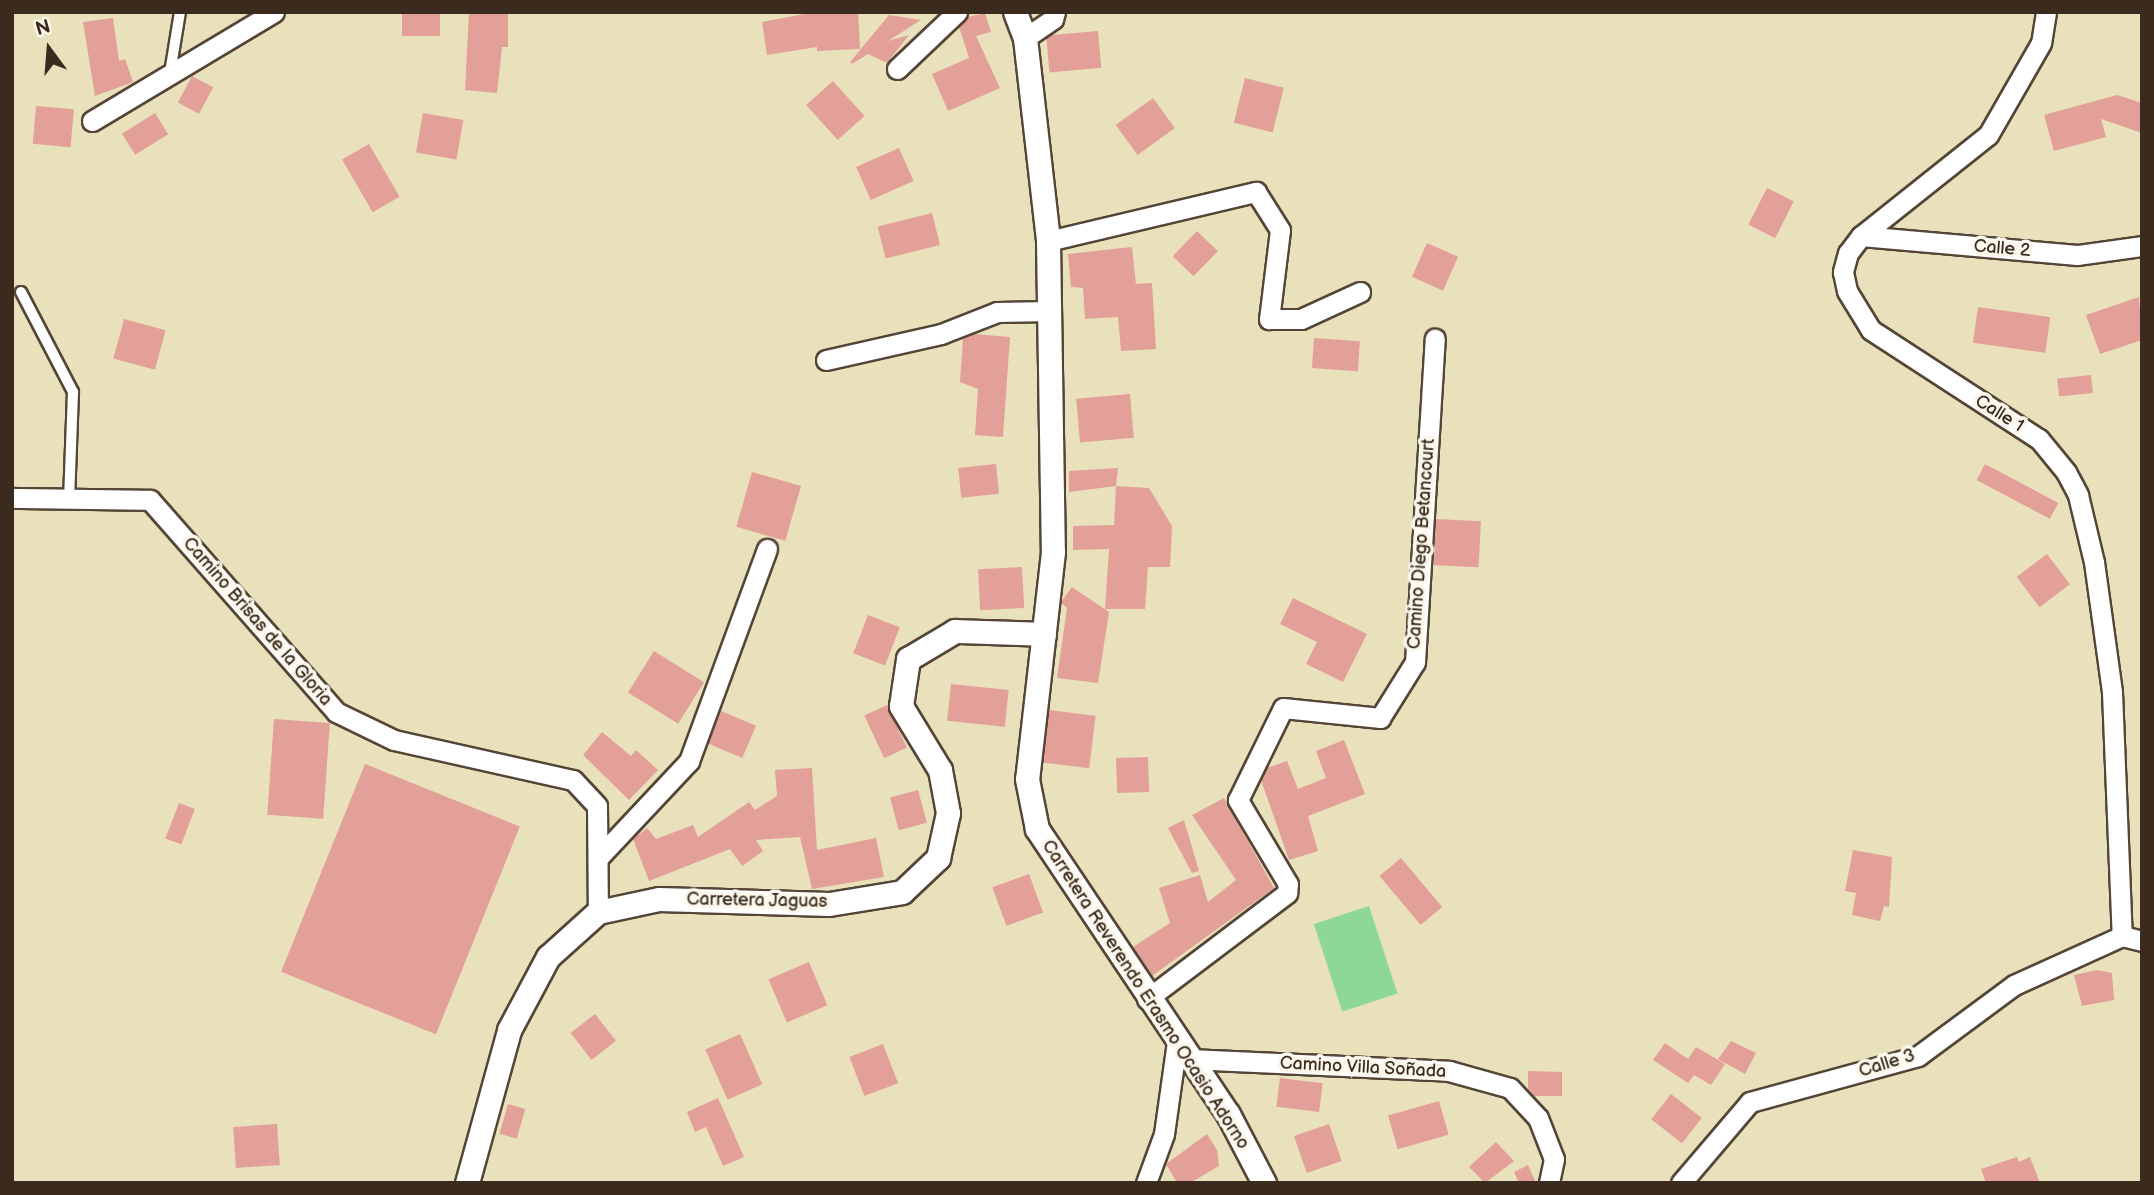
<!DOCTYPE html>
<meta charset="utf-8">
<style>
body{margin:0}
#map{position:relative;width:2154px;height:1195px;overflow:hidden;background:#e9e0bc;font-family:"Balsamiq Sans",sans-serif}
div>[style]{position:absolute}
.green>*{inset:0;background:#8ed895;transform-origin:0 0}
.building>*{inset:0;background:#e3a099;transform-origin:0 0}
.roads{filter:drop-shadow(2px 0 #554536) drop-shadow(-2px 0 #554536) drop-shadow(0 2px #554536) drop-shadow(0 -2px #554536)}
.service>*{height:10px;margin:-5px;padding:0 5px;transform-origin:5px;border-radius:5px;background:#fff}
.minor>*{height:19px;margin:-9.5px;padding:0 9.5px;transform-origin:9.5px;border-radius:9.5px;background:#fff}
.tertiary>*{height:23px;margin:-11.5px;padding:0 11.5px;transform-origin:11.5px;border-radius:11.5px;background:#fff}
span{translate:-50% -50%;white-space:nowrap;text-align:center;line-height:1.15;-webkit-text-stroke:7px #fbf7ec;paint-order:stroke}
.street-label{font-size:18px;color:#3b2a1e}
.frame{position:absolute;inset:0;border:14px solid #3b2a1e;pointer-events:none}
.north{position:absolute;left:14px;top:14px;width:70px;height:70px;-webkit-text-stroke:5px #fbf7ec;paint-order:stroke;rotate:344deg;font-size:19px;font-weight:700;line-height:28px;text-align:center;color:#3b2a1e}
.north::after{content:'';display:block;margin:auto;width:24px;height:32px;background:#3b2a1e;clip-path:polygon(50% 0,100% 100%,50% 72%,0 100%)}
</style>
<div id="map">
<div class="green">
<i style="left:1369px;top:906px;width:92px;height:58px;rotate:72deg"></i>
</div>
<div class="building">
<i style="left:402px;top:12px;width:38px;height:24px"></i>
<i style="clip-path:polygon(469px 12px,508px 12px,508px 47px,502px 47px,497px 93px,465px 90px)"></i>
<i style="clip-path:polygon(815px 12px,858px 12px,860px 49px,817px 51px,817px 47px,767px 55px,762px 22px)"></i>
<i style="clip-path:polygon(985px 13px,991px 32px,976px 36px,1000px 88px,948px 111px,932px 74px,969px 58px,959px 27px,968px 17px)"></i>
<i style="clip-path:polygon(889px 15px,921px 20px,888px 41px,909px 35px,887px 63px,868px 54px,852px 64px,850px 62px)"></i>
<i style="clip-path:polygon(113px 18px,119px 61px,125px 59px,133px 82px,95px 96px,83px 22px)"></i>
<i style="left:1098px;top:31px;width:37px;height:52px;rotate:85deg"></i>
<i style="left:192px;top:76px;width:24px;height:30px;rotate:28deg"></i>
<i style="left:1245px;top:78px;width:40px;height:46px;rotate:14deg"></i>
<i style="left:833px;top:81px;width:47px;height:36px;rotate:48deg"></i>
<i style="clip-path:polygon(2117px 95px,2142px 103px,2142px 133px,2101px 119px,2106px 137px,2054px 151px,2044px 115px)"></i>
<i style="left:1153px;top:98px;width:37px;height:46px;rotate:54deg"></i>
<i style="left:36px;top:106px;width:38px;height:38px;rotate:5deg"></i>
<i style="left:155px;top:113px;width:25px;height:39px;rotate:58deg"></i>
<i style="left:423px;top:113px;width:41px;height:40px;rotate:10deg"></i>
<i style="left:369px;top:144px;width:61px;height:31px;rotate:60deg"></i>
<i style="left:899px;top:148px;width:36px;height:47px;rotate:66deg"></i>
<i style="left:1767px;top:188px;width:30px;height:41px;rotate:27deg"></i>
<i style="left:932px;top:213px;width:33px;height:56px;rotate:76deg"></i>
<i style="left:1197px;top:231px;width:29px;height:35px;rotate:44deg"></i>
<i style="left:1427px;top:243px;width:34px;height:37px;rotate:24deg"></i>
<i style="clip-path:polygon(1132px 247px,1136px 284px,1152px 283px,1156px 349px,1121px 351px,1118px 317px,1085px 319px,1083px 288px,1071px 287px,1068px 254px)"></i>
<i style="clip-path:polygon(2139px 297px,2142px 340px,2100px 354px,2086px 315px)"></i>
<i style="left:1978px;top:307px;width:73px;height:36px;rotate:8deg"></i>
<i style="left:124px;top:319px;width:43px;height:41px;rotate:15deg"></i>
<i style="clip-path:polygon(974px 334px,1010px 337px,1003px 437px,975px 435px,978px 389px,960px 382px,963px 339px)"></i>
<i style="left:1314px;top:338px;width:46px;height:30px;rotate:4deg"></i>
<i style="left:2091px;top:375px;width:18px;height:34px;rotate:84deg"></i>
<i style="left:1130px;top:394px;width:44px;height:54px;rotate:85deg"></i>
<i style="left:996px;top:464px;width:30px;height:38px;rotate:84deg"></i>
<i style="left:1985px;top:464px;width:83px;height:18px;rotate:28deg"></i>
<i style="clip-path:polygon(1118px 468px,1116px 486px,1069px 492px,1069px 471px)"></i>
<i style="left:752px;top:472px;width:51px;height:57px;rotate:16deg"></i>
<i style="clip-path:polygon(1116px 486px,1149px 488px,1172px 526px,1170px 567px,1148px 567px,1145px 609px,1105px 609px,1109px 549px,1073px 550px,1073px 526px,1114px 525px)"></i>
<i style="left:1436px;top:519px;width:45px;height:46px;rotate:3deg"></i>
<i style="left:2047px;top:554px;width:38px;height:38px;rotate:53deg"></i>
<i style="left:1022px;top:567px;width:41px;height:44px;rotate:87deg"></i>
<i style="clip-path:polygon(1072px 587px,1109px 612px,1098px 683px,1057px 678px,1067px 608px,1061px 602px)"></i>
<i style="clip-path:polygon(1293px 598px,1367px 634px,1343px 682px,1306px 664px,1317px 642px,1280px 624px)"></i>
<i style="left:868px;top:615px;width:34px;height:41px;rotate:21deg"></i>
<i style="left:654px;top:651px;width:59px;height:49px;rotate:32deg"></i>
<i style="left:951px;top:684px;width:58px;height:37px;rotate:6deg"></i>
<i style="left:887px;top:705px;width:47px;height:25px;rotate:65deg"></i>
<i style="left:1049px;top:710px;width:47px;height:53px;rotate:7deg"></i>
<i style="left:721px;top:711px;width:38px;height:35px;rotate:23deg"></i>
<i style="left:274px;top:719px;width:56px;height:96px;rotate:4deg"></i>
<i style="clip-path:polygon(602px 732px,631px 756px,636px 750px,658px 770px,629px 800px,583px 755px)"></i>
<i style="clip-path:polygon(1344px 740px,1365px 794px,1308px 816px,1318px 851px,1289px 860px,1261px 780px,1267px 768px,1287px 761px,1298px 789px,1326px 778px,1316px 751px)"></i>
<i style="left:1148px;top:757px;width:35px;height:32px;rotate:88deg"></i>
<i style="left:365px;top:764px;width:167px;height:224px;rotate:22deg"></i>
<i style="clip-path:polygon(812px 768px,817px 850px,876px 838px,884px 877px,812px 889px,800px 837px,756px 840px,763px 851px,742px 866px,730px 849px,649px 881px,633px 839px,647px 828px,656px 839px,693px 825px,698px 837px,749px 802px,755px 810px,777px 796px,775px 770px)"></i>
<i style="left:918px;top:790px;width:34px;height:29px;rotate:75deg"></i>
<i style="clip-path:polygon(1224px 798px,1274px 888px,1152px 976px,1133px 947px,1170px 923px,1159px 888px,1200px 875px,1208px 902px,1236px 880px,1192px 815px)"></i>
<i style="left:179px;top:803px;width:17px;height:38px;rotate:21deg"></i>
<i style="clip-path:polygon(1184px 820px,1199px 871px,1192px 873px,1168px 828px)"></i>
<i style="clip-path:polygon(1853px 850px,1892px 857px,1889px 907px,1884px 906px,1880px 921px,1852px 915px,1856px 893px,1845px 891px)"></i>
<i style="left:1401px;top:858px;width:64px;height:28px;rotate:50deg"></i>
<i style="left:1029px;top:874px;width:41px;height:39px;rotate:70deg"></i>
<i style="left:809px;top:962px;width:47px;height:44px;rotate:67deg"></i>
<i style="clip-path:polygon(2097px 970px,2112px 973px,2114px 1000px,2082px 1006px,2074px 975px)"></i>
<i style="left:595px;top:1014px;width:34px;height:31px;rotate:52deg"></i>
<i style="left:740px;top:1034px;width:55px;height:38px;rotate:66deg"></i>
<i style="clip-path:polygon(1731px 1041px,1756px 1053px,1745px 1074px,1718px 1059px)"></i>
<i style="clip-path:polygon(1665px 1043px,1688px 1059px,1696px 1047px,1725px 1064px,1711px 1085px,1694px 1075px,1688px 1083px,1653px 1060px)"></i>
<i style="left:883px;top:1044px;width:42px;height:36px;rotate:69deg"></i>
<i style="clip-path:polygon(1528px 1071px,1562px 1072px,1562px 1096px,1534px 1096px,1528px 1089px)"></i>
<i style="left:1280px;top:1078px;width:43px;height:29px;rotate:7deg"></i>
<i style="left:1671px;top:1094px;width:39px;height:32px;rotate:38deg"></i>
<i style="clip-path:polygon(718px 1098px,744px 1157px,723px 1166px,706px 1127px,695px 1132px,687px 1112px)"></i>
<i style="left:1439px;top:1101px;width:35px;height:53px;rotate:74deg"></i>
<i style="left:508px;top:1104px;width:18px;height:31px;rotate:16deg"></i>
<i style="left:277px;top:1124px;width:41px;height:44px;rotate:86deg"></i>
<i style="left:1329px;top:1124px;width:39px;height:37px;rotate:71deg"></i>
<i style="clip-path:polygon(1207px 1134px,1217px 1150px,1219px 1166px,1190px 1183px,1177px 1183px,1166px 1164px)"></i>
<i style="clip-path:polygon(1496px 1142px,1514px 1161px,1485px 1183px,1469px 1167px)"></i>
<i style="clip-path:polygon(2017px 1157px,2019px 1162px,2030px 1157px,2040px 1183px,1986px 1183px,1981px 1169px)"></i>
<i style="clip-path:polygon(1528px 1165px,1536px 1183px,1519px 1183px,1514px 1172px)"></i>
</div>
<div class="roads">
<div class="service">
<i style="left:170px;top:73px;width:62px;rotate:-80.7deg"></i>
<i style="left:21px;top:292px;width:113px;rotate:62.5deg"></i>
<i style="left:73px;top:392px;width:108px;rotate:92.1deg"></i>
</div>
<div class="minor">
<i style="left:2046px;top:12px;width:31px;rotate:99deg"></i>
<i style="left:2041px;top:43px;width:106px;rotate:119.9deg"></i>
<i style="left:1988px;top:135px;width:162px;rotate:141.5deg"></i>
<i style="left:1861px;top:236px;width:21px;rotate:127deg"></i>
<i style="left:1848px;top:253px;width:20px;rotate:105deg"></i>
<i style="left:1843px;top:272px;width:19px;rotate:78deg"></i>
<i style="left:1847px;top:291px;width:46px;rotate:58.4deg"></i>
<i style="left:1871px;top:330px;width:200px;rotate:33deg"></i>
<i style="left:2039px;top:439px;width:43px;rotate:50.7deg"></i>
<i style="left:2066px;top:472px;width:26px;rotate:62deg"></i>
<i style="left:2078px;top:495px;width:69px;rotate:76.6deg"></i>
<i style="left:2094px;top:562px;width:131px;rotate:82.1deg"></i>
<i style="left:2112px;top:692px;width:244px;rotate:87.7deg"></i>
<i style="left:1025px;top:38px;width:34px;rotate:-34deg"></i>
<i style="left:1053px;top:19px;width:7px;rotate:-74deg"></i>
<i style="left:897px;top:69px;width:83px;rotate:-43.5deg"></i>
<i style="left:92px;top:121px;width:212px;rotate:-30.9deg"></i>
<i style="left:1861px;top:236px;width:217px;rotate:5deg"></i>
<i style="left:2077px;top:255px;width:66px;rotate:-7.9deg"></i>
<i style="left:1048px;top:241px;width:214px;rotate:-13.3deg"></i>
<i style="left:1256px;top:192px;width:45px;rotate:57.7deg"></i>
<i style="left:1280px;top:230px;width:90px;rotate:97deg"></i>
<i style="left:1269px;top:319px;width:32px"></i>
<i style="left:1301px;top:319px;width:65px;rotate:-24.6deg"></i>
<i style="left:826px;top:360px;width:118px;rotate:-12.7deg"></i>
<i style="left:941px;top:334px;width:60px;rotate:-21.4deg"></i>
<i style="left:997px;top:312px;width:53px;rotate:-1.1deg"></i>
<i style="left:12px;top:498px;width:138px;rotate:0.8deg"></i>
<i style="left:150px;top:500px;width:282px;rotate:48.7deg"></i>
<i style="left:336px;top:712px;width:64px;rotate:25.8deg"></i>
<i style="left:394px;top:740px;width:183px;rotate:12.6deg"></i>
<i style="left:573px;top:780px;width:35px;rotate:47deg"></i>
<i style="left:597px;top:806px;width:106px;rotate:89.5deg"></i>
<i style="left:599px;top:857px;width:132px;rotate:-46.8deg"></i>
<i style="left:689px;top:761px;width:226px;rotate:-69.8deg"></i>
<i style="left:1147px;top:999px;width:176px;rotate:-37.1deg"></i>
<i style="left:1287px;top:893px;width:9px;rotate:-84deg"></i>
<i style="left:1288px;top:884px;width:98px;rotate:-120.8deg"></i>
<i style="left:1238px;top:800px;width:102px;rotate:-63.9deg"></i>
<i style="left:1283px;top:708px;width:98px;rotate:5.9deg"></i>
<i style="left:1380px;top:718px;width:66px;rotate:-58deg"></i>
<i style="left:1415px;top:662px;width:324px;rotate:-86.5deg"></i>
<i style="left:1189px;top:1059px;width:260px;rotate:2.6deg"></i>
<i style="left:1449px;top:1071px;width:63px;rotate:15.6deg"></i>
<i style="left:1510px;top:1088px;width:41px;rotate:47deg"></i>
<i style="left:1538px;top:1118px;width:44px;rotate:68.7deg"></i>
<i style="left:1554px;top:1159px;width:25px;rotate:102deg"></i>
<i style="left:1146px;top:1183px;width:52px;rotate:-69.8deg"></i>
<i style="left:1164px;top:1134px;width:94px;rotate:-82deg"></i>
<i style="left:1681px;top:1183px;width:106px;rotate:-49.6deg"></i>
<i style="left:1750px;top:1102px;width:174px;rotate:-15.3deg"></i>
<i style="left:1918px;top:1056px;width:119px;rotate:-36.5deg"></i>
<i style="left:2014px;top:985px;width:119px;rotate:-24.4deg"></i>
<i style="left:2122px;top:936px;width:21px;rotate:14deg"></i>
</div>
<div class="tertiary">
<i style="left:1015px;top:12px;width:28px;rotate:69deg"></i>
<i style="left:1025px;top:38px;width:204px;rotate:83.5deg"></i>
<i style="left:1048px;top:241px;width:311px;rotate:89.1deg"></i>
<i style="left:1053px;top:552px;width:228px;rotate:96.5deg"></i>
<i style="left:1027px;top:779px;width:51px;rotate:78.7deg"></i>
<i style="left:1037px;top:829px;width:343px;rotate:56.2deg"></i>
<i style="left:1228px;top:1114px;width:78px;rotate:62.4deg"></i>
<i style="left:467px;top:1183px;width:159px;rotate:-74.6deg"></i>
<i style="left:509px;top:1030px;width:83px;rotate:-61.9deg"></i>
<i style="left:548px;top:957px;width:67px;rotate:-42deg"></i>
<i style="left:598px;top:912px;width:62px;rotate:-12deg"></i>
<i style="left:659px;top:899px;width:170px;rotate:1.7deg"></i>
<i style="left:829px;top:904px;width:74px;rotate:-9.3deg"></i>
<i style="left:902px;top:892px;width:50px;rotate:-43.4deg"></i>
<i style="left:938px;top:858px;width:46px;rotate:-77.5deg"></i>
<i style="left:948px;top:813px;width:44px;rotate:-100.5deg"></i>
<i style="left:940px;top:770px;width:75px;rotate:-121.4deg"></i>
<i style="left:901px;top:706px;width:48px;rotate:-81.5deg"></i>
<i style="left:908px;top:659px;width:55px;rotate:-30.8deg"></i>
<i style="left:955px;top:631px;width:89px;rotate:1.9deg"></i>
</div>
</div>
<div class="street-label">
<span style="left:2002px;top:249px;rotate:5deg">Calle 2</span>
<span style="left:1999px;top:414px;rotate:32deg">Calle 1</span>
<span style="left:1422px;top:544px;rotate:-86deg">Camino Diego Betancourt</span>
<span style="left:257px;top:622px;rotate:49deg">Camino Brisas de la Gloria</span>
<span style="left:757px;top:901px;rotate:1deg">Carretera Jaguas</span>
<span style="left:1145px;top:995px;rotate:57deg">Carretera Reverendo Erasmo Ocasio Adorno</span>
<span style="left:1887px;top:1064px;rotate:-17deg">Calle 3</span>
<span style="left:1363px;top:1068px;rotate:3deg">Camino Villa Soñada</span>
</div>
<div class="frame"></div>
<div class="north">N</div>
</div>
